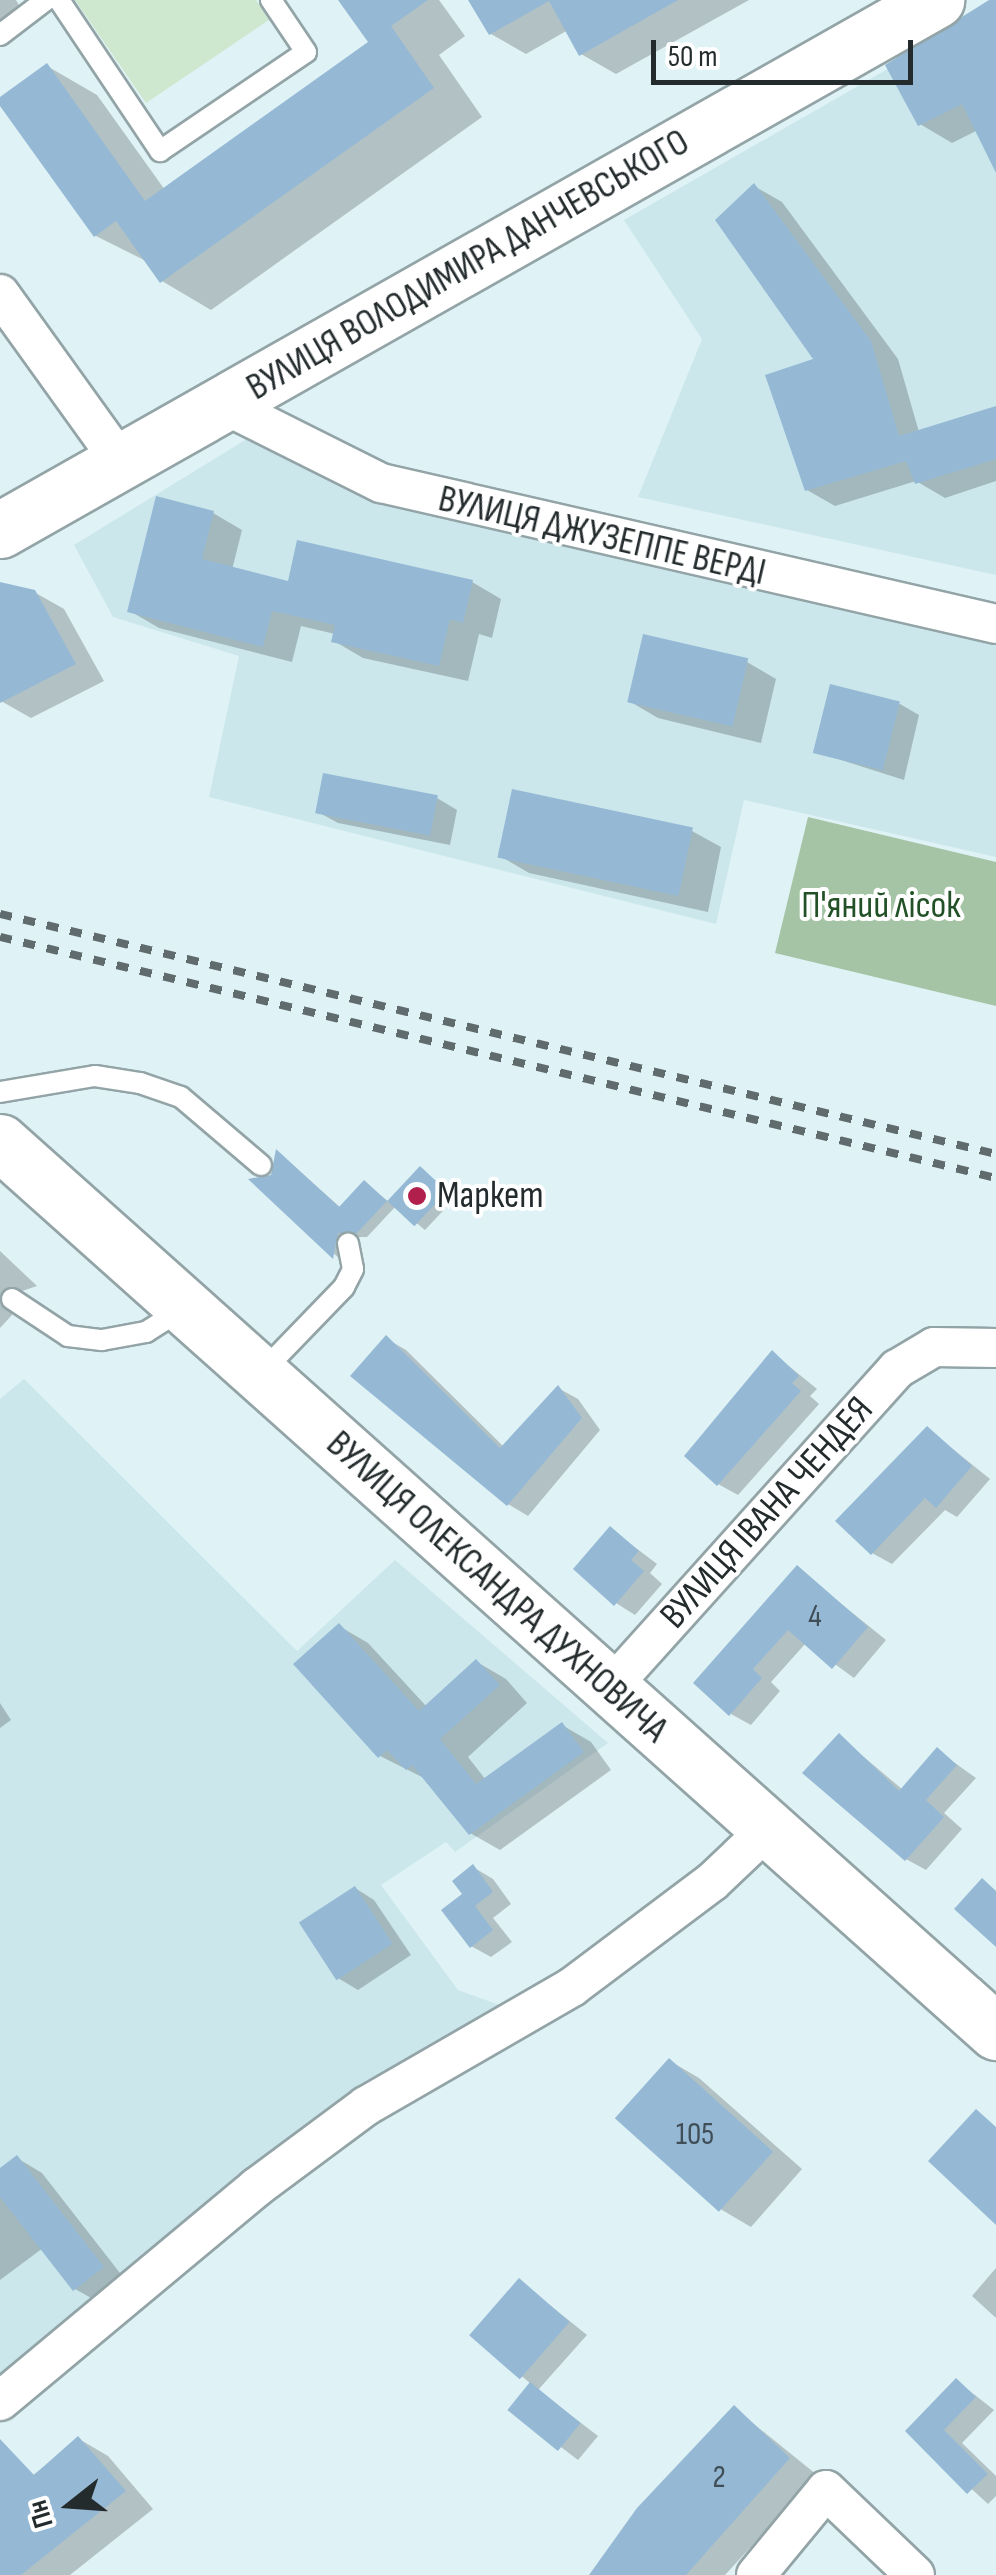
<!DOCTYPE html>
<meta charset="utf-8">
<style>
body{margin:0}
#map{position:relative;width:996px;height:2575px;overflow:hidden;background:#dff2f5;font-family:"Sofia Sans Condensed",sans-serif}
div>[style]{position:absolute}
.built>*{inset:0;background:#cbe7ec}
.green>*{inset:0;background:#cde8ce}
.forest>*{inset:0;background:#a4c4a5}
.shadow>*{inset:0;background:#0003}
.building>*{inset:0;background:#95b9d5;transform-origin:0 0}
.roads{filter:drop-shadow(2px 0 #93a4a7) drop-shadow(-2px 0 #93a4a7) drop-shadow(0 2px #93a4a7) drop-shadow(0 -2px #93a4a7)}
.lane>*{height:20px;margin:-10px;padding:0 10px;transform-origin:10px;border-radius:10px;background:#fff}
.street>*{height:38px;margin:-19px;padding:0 19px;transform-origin:19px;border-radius:19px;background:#fff}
.secondary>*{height:55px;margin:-27.5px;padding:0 27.5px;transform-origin:27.5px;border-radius:27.5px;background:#fff}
.rail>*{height:8px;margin-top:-4px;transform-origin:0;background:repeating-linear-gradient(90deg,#606b6e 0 12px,transparent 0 24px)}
.dots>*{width:28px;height:28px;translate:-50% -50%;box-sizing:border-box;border:5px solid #fff;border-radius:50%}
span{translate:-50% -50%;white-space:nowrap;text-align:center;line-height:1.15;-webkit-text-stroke:8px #fff;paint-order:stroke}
.number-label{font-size:32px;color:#404e57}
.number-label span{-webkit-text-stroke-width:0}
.street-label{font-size:38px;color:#242b2d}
.park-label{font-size:38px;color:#225127}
.poi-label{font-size:38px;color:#242b2d}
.left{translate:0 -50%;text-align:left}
.north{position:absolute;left:20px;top:2455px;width:100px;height:100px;-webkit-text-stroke:8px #fff;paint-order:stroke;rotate:253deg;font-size:28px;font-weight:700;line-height:40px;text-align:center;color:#242b2d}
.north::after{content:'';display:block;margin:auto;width:35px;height:45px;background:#242b2d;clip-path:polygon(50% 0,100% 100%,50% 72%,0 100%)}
.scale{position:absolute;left:651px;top:40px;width:262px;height:45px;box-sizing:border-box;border:5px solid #242b2d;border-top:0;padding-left:12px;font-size:30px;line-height:35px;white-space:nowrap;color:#242b2d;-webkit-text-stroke:8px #fff;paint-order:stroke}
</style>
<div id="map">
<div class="built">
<i style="clip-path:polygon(996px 7px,996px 575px,638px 497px,702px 339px,624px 220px)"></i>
<i style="clip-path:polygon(255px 434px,996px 633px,996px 857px,744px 800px,716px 924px,209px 797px,239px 656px,113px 617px,74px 545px)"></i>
<i style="clip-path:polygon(24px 1379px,297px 1651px,395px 1560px,608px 1743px,455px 1852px,446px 1842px,381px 1885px,458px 1990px,505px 2007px,362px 2090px,213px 2197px,0 2374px,0 1399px)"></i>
</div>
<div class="green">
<i style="clip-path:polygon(75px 0,256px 0,269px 20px,146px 103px)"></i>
</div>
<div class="forest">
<i style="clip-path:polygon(808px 817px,996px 862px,996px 1006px,775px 953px)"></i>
</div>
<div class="shadow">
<i style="clip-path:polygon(0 0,16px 0,23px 12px,0 28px)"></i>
<i style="clip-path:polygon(341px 0,439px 0,465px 36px,439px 55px,482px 117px,211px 310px,162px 281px,148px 262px,96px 236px,0 102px,47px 66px,97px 95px,165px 190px,372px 43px)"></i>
<i style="clip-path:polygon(471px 0,749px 0,616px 74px,581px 54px,568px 30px,526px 54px,491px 34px)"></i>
<i style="clip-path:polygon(996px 0,996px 167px,978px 130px,952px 143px,920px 124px)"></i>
<i style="clip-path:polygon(754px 186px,782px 202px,898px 359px,919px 432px,996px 411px,996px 481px,945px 498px,916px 481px,835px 506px,807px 490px,817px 361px)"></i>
<i style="clip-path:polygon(213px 513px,242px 530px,232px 570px,290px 584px,472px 582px,501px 599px,492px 638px,479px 634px,468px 681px,363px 658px,334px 641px,335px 634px,301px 626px,292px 662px,159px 628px,130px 611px)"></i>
<i style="clip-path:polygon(0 590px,34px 592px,64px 609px,104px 681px,31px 718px,1px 701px)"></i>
<i style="clip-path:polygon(747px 662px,776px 679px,761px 743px,658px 718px,629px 701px)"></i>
<i style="clip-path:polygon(900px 704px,919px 715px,904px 780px,816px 752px)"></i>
<i style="clip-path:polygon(437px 798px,457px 810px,450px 845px,338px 823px,318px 812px)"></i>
<i style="clip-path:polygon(692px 831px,721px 847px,708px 912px,529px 873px,500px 856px)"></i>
<i style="clip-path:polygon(278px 1152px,341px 1208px,365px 1183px,389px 1202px,420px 1169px,455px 1198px,425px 1230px,396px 1206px,367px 1237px,347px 1237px,342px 1261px,254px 1180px,273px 1177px)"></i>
<i style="clip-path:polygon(0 1251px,37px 1286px,10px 1295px,12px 1315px,0 1328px)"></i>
<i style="clip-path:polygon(387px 1339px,406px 1350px,504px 1447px,558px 1388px,578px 1399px,600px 1430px,528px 1516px,508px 1504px)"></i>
<i style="clip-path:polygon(773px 1353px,817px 1389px,810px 1396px,819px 1404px,738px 1495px,718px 1484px)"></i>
<i style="clip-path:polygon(928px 1429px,990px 1479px,957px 1517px,945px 1510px,892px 1564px,872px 1553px)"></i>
<i style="clip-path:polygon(611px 1529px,657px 1564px,650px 1573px,662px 1584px,635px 1615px,616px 1603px)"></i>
<i style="clip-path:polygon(797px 1568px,886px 1640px,854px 1678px,806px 1643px,771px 1682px,780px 1691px,751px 1725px,731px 1714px)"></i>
<i style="clip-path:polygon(339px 1626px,368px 1643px,427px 1707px,477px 1662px,506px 1679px,527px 1703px,468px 1757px,486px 1780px,562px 1725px,591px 1742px,611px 1770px,500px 1850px,470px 1833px,428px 1780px,380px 1756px)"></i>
<i style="clip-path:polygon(0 1703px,11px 1720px,0 1728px)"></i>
<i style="clip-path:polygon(839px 1736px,903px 1790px,938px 1751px,976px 1778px,944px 1813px,962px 1829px,926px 1870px,906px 1859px)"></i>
<i style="clip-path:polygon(473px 1867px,493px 1879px,511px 1904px,493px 1918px,512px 1942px,491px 1957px,471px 1946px,465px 1895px)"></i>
<i style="clip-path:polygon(355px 1888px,374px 1900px,411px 1955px,358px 1990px,338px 1978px)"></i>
<i style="clip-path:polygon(670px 2061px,699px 2078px,802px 2169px,751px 2227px,722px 2210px,619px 2118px)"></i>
<i style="clip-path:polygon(17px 2158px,42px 2173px,127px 2282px,100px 2303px,75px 2289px,43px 2248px,0 2280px,0 2172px)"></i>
<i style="clip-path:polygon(996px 2268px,996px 2318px,972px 2296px)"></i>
<i style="clip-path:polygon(520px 2281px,587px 2335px,538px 2390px,598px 2436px,578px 2460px,511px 2409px,531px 2384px,472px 2334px)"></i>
<i style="clip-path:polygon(957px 2381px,994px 2410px,962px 2443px,996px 2476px,996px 2496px,988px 2504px,908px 2431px)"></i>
<i style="clip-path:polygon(734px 2408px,817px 2475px,725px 2575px,593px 2575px)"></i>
<i style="clip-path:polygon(79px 2439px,108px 2456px,153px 2509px,70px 2575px,0 2575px,0 2501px)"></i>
</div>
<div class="building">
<i style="clip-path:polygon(338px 0,428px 0,391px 26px,434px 88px,160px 283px,116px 221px,94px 237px,0 106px,0 97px,47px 63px,145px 201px,368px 42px)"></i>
<i style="clip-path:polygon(468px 0,678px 0,579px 56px,549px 1px,489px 35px)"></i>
<i style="clip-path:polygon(989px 0,996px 0,996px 173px,962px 104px,918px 126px,885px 65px)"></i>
<i style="clip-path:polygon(754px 183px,871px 341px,899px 436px,996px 406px,996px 459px,915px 484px,906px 461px,805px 491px,765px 375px,813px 359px,715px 220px)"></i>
<i style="clip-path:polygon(156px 496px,214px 511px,202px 559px,288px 581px,297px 540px,473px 580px,463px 623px,450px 619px,439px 666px,331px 642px,335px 625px,272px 611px,263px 647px,127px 612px)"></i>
<i style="clip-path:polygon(0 582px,35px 590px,76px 664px,0 703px)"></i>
<i style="left:643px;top:634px;width:108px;height:70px;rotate:13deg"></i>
<i style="left:830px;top:684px;width:72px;height:71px;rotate:14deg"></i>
<i style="left:323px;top:773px;width:117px;height:41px;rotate:11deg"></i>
<i style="left:512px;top:789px;width:185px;height:70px;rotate:12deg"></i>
<i style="clip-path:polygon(276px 1149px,339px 1207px,364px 1180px,387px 1201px,357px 1233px,338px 1233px,333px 1259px,248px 1179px,271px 1175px)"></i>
<i style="left:420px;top:1166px;width:37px;height:48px;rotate:43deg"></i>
<i style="clip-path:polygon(386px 1335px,500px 1448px,558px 1385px,582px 1418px,507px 1506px,350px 1376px)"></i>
<i style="clip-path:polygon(772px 1350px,799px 1376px,792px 1383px,801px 1391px,717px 1486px,684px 1456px)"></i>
<i style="clip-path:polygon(927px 1426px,972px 1466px,936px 1508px,925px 1498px,871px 1555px,835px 1521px)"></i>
<i style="clip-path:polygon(610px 1526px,639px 1551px,631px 1560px,644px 1571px,614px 1606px,573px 1569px)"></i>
<i style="clip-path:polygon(797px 1565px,868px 1627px,832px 1669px,788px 1630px,753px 1669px,762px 1678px,729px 1716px,693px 1683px)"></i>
<i style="clip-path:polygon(339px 1623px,419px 1711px,476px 1659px,500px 1685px,440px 1739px,476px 1784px,562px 1722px,584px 1752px,469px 1835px,412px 1765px,406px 1770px,387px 1750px,378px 1758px,293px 1664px)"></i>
<i style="clip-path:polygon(839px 1733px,899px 1791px,937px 1747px,957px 1765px,926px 1800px,944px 1817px,905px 1861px,802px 1773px)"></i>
<i style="clip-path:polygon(473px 1864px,493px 1892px,475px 1906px,493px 1930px,470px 1948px,441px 1910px,462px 1894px,452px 1881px)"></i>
<i style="clip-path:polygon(982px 1878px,996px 1891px,996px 1947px,954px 1909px)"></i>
<i style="left:355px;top:1886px;width:69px;height:67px;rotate:57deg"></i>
<i style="left:669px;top:2058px;width:140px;height:81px;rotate:42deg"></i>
<i style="clip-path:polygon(976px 2109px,996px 2127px,996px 2225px,928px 2161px)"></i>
<i style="clip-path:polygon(17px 2155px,104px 2267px,73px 2291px,0 2197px,0 2168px)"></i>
<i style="left:519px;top:2278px;width:67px;height:76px;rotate:41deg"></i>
<i style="clip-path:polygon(956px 2378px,976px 2397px,944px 2430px,988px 2474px,967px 2494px,905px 2431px)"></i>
<i style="left:530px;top:2382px;width:65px;height:36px;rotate:39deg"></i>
<i style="clip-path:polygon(734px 2405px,790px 2458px,686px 2575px,589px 2575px,637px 2508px)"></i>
<i style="clip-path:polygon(78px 2436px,126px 2491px,21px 2575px,0 2575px,0 2439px,34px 2475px)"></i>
</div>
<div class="roads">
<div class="lane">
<i style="left:59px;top:0;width:182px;rotate:56.2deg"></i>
<i style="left:160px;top:151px;width:176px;rotate:-34.1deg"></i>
<i style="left:306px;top:52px;width:63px;rotate:-123.9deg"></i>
<i style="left:0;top:35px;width:58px;rotate:-37.3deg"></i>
<i style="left:0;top:1092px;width:96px;rotate:-9.6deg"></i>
<i style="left:95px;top:1076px;width:46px;rotate:8.8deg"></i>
<i style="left:140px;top:1083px;width:43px;rotate:18.9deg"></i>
<i style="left:181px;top:1097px;width:105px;rotate:40.4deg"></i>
<i style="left:12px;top:1299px;width:67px;rotate:33.5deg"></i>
<i style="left:68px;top:1336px;width:34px;rotate:7deg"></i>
<i style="left:102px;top:1340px;width:45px;rotate:-10.3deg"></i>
<i style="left:146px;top:1332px;width:41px;rotate:-32.2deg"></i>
<i style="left:261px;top:1373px;width:120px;rotate:-46deg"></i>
<i style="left:344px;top:1287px;width:20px;rotate:-63deg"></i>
<i style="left:353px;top:1269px;width:26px;rotate:-101deg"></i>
</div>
<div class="street">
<i style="left:0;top:294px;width:209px;rotate:54.3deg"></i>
<i style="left:223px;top:404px;width:177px;rotate:26.6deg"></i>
<i style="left:381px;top:483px;width:631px;rotate:12.91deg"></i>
<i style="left:609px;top:1689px;width:431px;rotate:-48deg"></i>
<i style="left:897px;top:1369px;width:43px;rotate:-30.7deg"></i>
<i style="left:934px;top:1347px;width:62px;rotate:0.9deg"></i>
<i style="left:0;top:2401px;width:334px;rotate:-39.8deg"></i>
<i style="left:257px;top:2187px;width:136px;rotate:-36.6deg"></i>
<i style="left:366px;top:2106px;width:238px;rotate:-30deg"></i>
<i style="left:572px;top:1987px;width:175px;rotate:-36.9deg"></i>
<i style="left:712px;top:1882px;width:79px;rotate:-43.5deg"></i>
<i style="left:756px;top:2575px;width:110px;rotate:-50.5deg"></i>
<i style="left:826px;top:2490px;width:123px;rotate:43.7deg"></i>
</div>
<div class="secondary">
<i style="left:0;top:530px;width:1076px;rotate:-29.52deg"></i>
<i style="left:0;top:1142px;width:1336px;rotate:41.78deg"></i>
</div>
</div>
<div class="rail">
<i style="left:0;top:914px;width:1025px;rotate:13.55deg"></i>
<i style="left:0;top:937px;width:1025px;rotate:13.6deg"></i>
</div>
<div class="dots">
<i style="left:417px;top:1196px;background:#b1204d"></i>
</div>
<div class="number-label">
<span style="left:815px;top:1617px">4</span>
<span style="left:695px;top:2135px">105</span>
<span style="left:719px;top:2478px">2</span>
</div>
<div class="street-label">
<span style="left:468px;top:265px;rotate:-30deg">ВУЛИЦЯ ВОЛОДИМИРА ДАНЧЕВСЬКОГО</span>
<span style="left:602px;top:536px;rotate:13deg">ВУЛИЦЯ ДЖУЗЕППЕ ВЕРДІ</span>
<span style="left:767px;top:1513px;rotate:-48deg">ВУЛИЦЯ ІВАНА ЧЕНДЕЯ</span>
<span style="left:497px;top:1587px;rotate:42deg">ВУЛИЦЯ ОЛЕКСАНДРА ДУХНОВИЧА</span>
</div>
<div class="park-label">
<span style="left:881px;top:906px">П'яний лісок</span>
</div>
<div class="poi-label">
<span class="left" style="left:437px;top:1196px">Маркет</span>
</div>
<div class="north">Пн</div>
<div class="scale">50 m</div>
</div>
